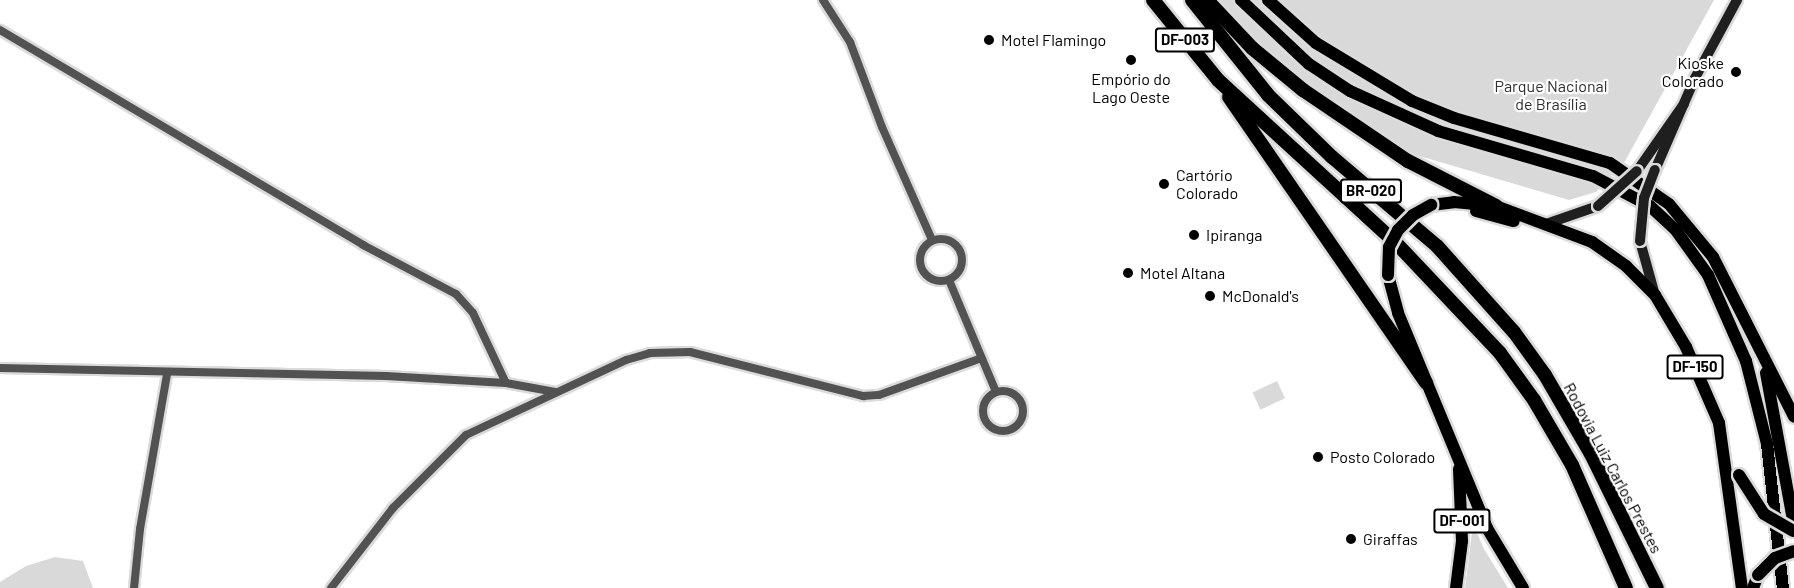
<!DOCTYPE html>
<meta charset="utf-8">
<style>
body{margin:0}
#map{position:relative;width:1794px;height:588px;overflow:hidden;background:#fff;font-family:Barlow,sans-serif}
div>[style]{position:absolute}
.green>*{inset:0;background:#d9d9d9;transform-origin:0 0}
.roads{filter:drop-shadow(2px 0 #dbdbdb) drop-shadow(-2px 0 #dbdbdb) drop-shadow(0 2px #dbdbdb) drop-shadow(0 -2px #dbdbdb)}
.street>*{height:8px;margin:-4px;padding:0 4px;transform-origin:4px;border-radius:4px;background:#525252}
.street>.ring{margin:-4px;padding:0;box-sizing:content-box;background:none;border:8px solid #525252;border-radius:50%}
.secondary>*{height:10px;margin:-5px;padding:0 5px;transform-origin:5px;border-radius:5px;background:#1f1f1f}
.primary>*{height:12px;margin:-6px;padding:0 6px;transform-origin:6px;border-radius:6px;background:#000}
.highway>*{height:14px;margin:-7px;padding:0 7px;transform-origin:7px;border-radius:7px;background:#000}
.bridges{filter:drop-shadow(2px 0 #dbdbdb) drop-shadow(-2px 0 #dbdbdb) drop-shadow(0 2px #dbdbdb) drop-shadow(0 -2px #dbdbdb)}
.secondary-bridge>*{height:10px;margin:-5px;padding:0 5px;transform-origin:5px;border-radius:5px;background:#1f1f1f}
.primary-bridge>*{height:12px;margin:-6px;padding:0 6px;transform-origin:6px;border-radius:6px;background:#000}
.dots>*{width:16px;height:16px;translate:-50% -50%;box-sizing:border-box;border:3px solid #fff;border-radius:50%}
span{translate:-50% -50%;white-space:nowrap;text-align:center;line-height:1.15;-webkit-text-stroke:4.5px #fff;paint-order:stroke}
.shield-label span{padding:2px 4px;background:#fff;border:2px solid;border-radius:4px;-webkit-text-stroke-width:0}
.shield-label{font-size:15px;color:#000;font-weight:700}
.poi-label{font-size:16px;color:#000}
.left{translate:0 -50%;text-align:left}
.right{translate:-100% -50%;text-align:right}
.park-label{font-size:16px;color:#303030}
.street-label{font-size:16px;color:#000}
</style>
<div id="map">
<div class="green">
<i style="clip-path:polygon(1214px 0,1714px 0,1625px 161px,1596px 192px,1569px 200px,1382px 145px,1320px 114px,1249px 43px)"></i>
<i style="left:1277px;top:381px;width:19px;height:27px;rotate:65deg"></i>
<i style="clip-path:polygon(1473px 524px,1484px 549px,1508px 588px,1465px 588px)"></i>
<i style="clip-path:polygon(55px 557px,83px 561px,93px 588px,0 588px,0 582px,26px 566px)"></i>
</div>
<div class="roads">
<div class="street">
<i style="left:823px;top:0;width:50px;rotate:57.3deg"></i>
<i style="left:850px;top:42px;width:91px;rotate:69.4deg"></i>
<i style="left:882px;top:127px;width:124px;rotate:66.1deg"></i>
<i style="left:0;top:30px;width:422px;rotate:30.6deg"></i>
<i style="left:363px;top:245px;width:105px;rotate:27.8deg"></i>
<i style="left:456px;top:294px;width:25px;rotate:48deg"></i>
<i style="left:473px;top:313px;width:77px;rotate:64.8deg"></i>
<i class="ring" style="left:920px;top:239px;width:34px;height:34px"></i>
<i style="left:949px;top:280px;width:121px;rotate:67.2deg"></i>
<i style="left:0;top:368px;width:386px;rotate:1.2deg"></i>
<i style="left:386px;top:376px;width:120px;rotate:3.3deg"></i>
<i style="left:506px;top:383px;width:50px;rotate:10.4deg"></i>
<i class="ring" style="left:983px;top:391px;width:32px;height:32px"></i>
<i style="left:134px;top:588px;width:59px;rotate:-84.2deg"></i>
<i style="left:140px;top:529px;width:157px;rotate:-80.1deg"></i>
<i style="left:331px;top:588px;width:101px;rotate:-52.2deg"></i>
<i style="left:393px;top:508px;width:103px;rotate:-45deg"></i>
<i style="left:466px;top:435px;width:177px;rotate:-25.1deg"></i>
<i style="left:626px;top:360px;width:25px;rotate:-16deg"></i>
<i style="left:650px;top:353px;width:40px;rotate:-1.4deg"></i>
<i style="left:690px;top:352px;width:179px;rotate:14.3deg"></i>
<i style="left:863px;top:396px;width:16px;rotate:-4deg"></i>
<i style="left:879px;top:395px;width:109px;rotate:-19.8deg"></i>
</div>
<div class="secondary">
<i style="left:1655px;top:170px;width:100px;rotate:-66.5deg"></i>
<i style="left:1695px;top:78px;width:89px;rotate:-61.7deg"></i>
<i style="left:1637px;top:171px;width:82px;rotate:-55deg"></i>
<i style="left:1546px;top:224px;width:55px;rotate:-19.1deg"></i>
<i style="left:1640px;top:241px;width:56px;rotate:74.5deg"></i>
</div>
<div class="primary">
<i style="left:1241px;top:0;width:93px;rotate:43.3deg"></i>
<i style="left:1309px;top:64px;width:49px;rotate:33.4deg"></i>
<i style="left:1350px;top:91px;width:97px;rotate:24.4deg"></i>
<i style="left:1438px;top:131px;width:161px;rotate:16.2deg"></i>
<i style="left:1593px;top:176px;width:64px;rotate:27.8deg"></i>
<i style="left:1650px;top:206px;width:34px;rotate:43deg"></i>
<i style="left:1675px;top:229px;width:57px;rotate:54.3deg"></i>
<i style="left:1708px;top:275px;width:94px;rotate:66.2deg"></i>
<i style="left:1746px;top:361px;width:86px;rotate:75.8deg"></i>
<i style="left:1767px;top:444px;width:145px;rotate:83.7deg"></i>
<i style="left:1268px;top:0;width:64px;rotate:41.9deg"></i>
<i style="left:1316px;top:43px;width:112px;rotate:31.1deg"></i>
<i style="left:1412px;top:101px;width:45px;rotate:22deg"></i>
<i style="left:1454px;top:118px;width:162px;rotate:16.1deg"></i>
<i style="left:1610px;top:163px;width:72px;rotate:34.8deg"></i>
<i style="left:1669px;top:204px;width:69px;rotate:50.3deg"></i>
<i style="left:1713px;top:257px;width:179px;rotate:63.1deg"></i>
<i style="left:1431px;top:205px;width:23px;rotate:-7deg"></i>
<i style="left:1454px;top:202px;width:42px;rotate:5.4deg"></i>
<i style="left:1496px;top:206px;width:103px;rotate:20.6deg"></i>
<i style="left:1592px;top:242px;width:42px;rotate:35.2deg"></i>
<i style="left:1626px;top:266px;width:41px;rotate:45deg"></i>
<i style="left:1655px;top:295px;width:61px;rotate:59.2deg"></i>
<i style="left:1686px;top:347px;width:83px;rotate:66.5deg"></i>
<i style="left:1719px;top:423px;width:167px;rotate:82.1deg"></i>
<i style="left:1476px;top:211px;width:39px;rotate:15deg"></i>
<i style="left:1388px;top:275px;width:39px;rotate:75deg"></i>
<i style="left:1398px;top:313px;width:233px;rotate:67.5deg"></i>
<i style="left:1487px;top:528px;width:70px;rotate:59deg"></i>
<i style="left:1766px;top:373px;width:156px;rotate:79.6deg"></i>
<i style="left:1456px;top:588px;width:47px;rotate:-82.7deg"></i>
<i style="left:1462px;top:541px;width:72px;rotate:-92.4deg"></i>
<i style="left:1753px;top:588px;width:14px;rotate:-69deg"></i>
</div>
<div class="highway">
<i style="left:1153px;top:0;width:103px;rotate:50.9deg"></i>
<i style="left:1218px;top:80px;width:243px;rotate:42.5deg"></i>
<i style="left:1397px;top:244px;width:150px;rotate:46.6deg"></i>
<i style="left:1500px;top:353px;width:58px;rotate:54.1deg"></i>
<i style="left:1534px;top:400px;width:75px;rotate:59.7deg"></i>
<i style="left:1572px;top:465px;width:134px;rotate:66.3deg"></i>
<i style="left:1192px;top:0;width:122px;rotate:51.3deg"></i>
<i style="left:1268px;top:95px;width:89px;rotate:44.1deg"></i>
<i style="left:1332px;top:157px;width:138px;rotate:40.3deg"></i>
<i style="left:1437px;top:246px;width:115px;rotate:48.2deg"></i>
<i style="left:1514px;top:332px;width:53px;rotate:54.2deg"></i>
<i style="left:1545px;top:375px;width:91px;rotate:59.8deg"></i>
<i style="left:1591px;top:454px;width:149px;rotate:63.8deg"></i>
<i style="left:1207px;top:0;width:66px;rotate:46.8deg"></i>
<i style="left:1252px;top:48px;width:66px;rotate:39.5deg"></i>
<i style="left:1303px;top:90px;width:127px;rotate:34.1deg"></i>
<i style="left:1408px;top:161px;width:99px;rotate:27.1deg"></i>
<i style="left:1229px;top:97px;width:347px;rotate:55.4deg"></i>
</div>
</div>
<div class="bridges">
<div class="secondary-bridge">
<i style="left:1598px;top:206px;width:52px;rotate:-41.9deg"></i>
<i style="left:1640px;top:241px;width:43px;rotate:-84.7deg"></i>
<i style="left:1644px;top:198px;width:30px;rotate:-69deg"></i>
</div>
<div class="primary-bridge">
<i style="left:1388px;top:275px;width:28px;rotate:-88deg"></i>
<i style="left:1389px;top:247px;width:19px;rotate:-62deg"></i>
<i style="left:1398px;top:230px;width:21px;rotate:-45deg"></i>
<i style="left:1413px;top:215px;width:21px;rotate:-29deg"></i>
<i style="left:1739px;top:475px;width:46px;rotate:57.3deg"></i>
<i style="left:1764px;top:514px;width:34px;rotate:30deg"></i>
<i style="left:1758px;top:575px;width:24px;rotate:-45deg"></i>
<i style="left:1775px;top:558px;width:20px;rotate:-20deg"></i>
</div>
</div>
<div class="dots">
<i style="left:989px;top:40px;background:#000"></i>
<i style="left:1131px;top:60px;background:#000"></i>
<i style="left:1736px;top:72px;background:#000"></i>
<i style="left:1164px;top:184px;background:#000"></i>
<i style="left:1194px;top:235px;background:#000"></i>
<i style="left:1128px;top:273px;background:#000"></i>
<i style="left:1210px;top:296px;background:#000"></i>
<i style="left:1318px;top:457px;background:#000"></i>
<i style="left:1351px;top:539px;background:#000"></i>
</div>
<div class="shield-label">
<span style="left:1185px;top:40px">DF-003</span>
<span style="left:1371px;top:191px">BR-020</span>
<span style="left:1695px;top:367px">DF-150</span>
<span style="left:1462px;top:521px">DF-001</span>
</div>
<div class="poi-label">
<span class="left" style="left:1001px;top:40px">Motel Flamingo</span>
<span class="right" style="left:1724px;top:72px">Kioske<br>Colorado</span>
<span style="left:1131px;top:88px">Empório do<br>Lago Oeste</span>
<span class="left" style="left:1176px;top:184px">Cartório<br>Colorado</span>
<span class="left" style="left:1206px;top:235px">Ipiranga</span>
<span class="left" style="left:1140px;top:273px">Motel Altana</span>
<span class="left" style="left:1222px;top:296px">McDonald's</span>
<span class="left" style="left:1330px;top:457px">Posto Colorado</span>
<span class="left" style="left:1363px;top:539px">Giraffas</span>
</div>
<div class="park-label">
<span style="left:1551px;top:95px">Parque Nacional<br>de Brasília</span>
</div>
<div class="street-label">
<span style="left:1613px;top:468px;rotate:62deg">Rodovia Luiz Carlos Prestes</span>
</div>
</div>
